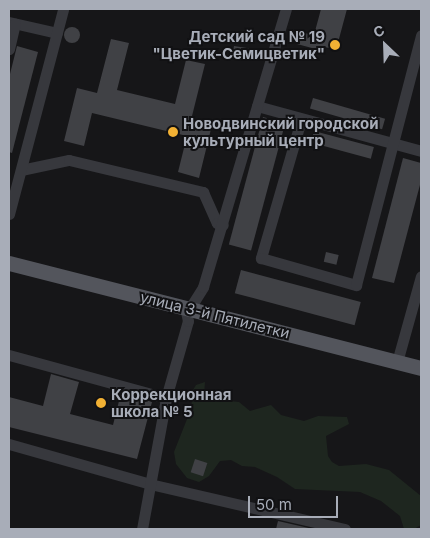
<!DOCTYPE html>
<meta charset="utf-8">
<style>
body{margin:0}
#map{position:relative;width:430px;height:538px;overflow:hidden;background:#161618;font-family:Inter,sans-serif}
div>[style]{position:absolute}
.green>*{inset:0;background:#1e261f}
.building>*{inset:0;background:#404145;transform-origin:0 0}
.round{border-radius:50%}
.minor>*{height:11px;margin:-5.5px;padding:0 5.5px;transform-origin:5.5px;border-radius:5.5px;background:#37383d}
.major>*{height:15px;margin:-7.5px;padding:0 7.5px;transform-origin:7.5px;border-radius:7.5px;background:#53555c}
.dots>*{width:14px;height:14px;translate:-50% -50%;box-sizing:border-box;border:2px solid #111113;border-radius:50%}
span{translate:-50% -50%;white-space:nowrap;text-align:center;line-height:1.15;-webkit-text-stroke:4px #111113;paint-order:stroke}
.poi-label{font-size:15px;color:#a8adb8;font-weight:700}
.right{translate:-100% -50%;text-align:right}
.left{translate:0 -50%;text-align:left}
.street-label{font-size:15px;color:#a8adb8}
.frame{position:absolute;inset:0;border:10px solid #a8adb8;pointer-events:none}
.north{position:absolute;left:360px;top:20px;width:50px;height:50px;-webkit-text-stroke:4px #111113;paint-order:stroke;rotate:336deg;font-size:14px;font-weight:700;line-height:20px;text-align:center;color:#a8adb8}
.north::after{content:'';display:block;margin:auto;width:18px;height:22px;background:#a8adb8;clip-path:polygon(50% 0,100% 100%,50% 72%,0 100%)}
.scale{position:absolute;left:248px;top:496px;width:90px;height:22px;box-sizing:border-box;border:2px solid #a8adb8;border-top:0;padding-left:6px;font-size:15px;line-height:18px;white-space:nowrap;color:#a8adb8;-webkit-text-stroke:4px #111113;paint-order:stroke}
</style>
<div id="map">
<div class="green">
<i style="clip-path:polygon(205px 382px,204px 395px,210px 399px,239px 402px,250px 411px,271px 405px,281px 415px,304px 421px,318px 416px,347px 417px,349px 424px,326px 436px,328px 456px,332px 462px,339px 466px,366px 464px,389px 470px,421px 496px,421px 525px,414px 529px,404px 529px,400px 516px,381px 501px,360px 492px,295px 489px,277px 477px,255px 467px,242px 466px,231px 460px,220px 461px,209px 476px,199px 482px,187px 478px,176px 464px,174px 452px,191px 409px,193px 390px,196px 385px)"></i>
</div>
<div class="building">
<i style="clip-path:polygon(321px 9px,347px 9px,336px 50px,325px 47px,323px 51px,297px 44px,300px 32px,314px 35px)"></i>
<i class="round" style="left:64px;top:27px;width:16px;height:16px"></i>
<i style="clip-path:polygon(111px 39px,129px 43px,117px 90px,175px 104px,186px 60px,205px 64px,191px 120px,212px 125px,199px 178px,178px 172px,187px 136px,92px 113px,84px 146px,64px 141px,77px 88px,97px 93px)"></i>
<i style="clip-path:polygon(17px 46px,38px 52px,12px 153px,9px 152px,9px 78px)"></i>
<i style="left:234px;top:46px;width:18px;height:12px;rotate:9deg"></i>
<i style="left:313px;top:98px;width:75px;height:11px;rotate:16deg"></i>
<i style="left:263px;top:117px;width:23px;height:132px;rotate:15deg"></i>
<i style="left:314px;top:131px;width:62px;height:12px;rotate:15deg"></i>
<i style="clip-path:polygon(403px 158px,421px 163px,421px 181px,394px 283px,372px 278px)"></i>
<i style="left:326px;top:252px;width:13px;height:10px;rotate:13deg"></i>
<i style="left:241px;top:270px;width:124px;height:24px;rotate:15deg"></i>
<i style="clip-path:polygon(51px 374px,79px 382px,70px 414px,113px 425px,121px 393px,152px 402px,137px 459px,9px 427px,9px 397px,43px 406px)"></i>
<i style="left:195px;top:459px;width:13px;height:14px;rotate:18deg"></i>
<i style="clip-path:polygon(278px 521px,313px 529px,276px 529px)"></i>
</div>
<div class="minor">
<i style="left:9px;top:22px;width:49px;rotate:12.9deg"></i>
<i style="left:9px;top:49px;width:26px;rotate:-77deg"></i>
<i style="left:257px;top:106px;width:170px;rotate:15.3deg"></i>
<i style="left:301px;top:120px;width:144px;rotate:106.2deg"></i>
<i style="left:261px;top:258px;width:99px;rotate:15.9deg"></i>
<i style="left:356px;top:285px;width:258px;rotate:-75.4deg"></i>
<i style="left:21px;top:170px;width:49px;rotate:-11.8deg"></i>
<i style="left:69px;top:160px;width:138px;rotate:13.4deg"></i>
<i style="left:203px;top:192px;width:34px;rotate:66deg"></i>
<i style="left:217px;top:223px;width:6px;rotate:18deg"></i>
<i style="left:9px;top:214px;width:212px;rotate:-75.2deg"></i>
<i style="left:190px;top:308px;width:25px;rotate:-58deg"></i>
<i style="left:203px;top:287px;width:290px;rotate:-73.4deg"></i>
<i style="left:9px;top:355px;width:163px;rotate:15.3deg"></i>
<i style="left:397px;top:362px;width:89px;rotate:-74.4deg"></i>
<i style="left:9px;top:444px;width:147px;rotate:15.8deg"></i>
<i style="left:150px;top:484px;width:200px;rotate:13deg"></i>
<i style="left:142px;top:529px;width:133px;rotate:-79.6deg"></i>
<i style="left:166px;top:398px;width:80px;rotate:-74.1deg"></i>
<i style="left:188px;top:321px;width:14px;rotate:-102deg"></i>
</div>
<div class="major">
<i style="left:9px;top:263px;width:425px;rotate:14.3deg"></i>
</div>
<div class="dots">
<i style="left:335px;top:45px;background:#f2b134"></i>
<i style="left:173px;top:132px;background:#f2b134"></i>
<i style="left:101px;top:403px;background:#f2b134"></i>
</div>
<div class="poi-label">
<span class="right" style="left:325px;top:45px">Детский сад № 19<br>"Цветик-Семицветик"</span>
<span class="left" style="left:183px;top:132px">Новодвинский городской<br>культурный центр</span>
<span class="left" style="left:111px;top:403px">Коррекционная<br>школа № 5</span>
</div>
<div class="street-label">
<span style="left:215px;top:315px;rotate:14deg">улица 3-й Пятилетки</span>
</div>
<div class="frame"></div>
<div class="north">С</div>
<div class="scale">50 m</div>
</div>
